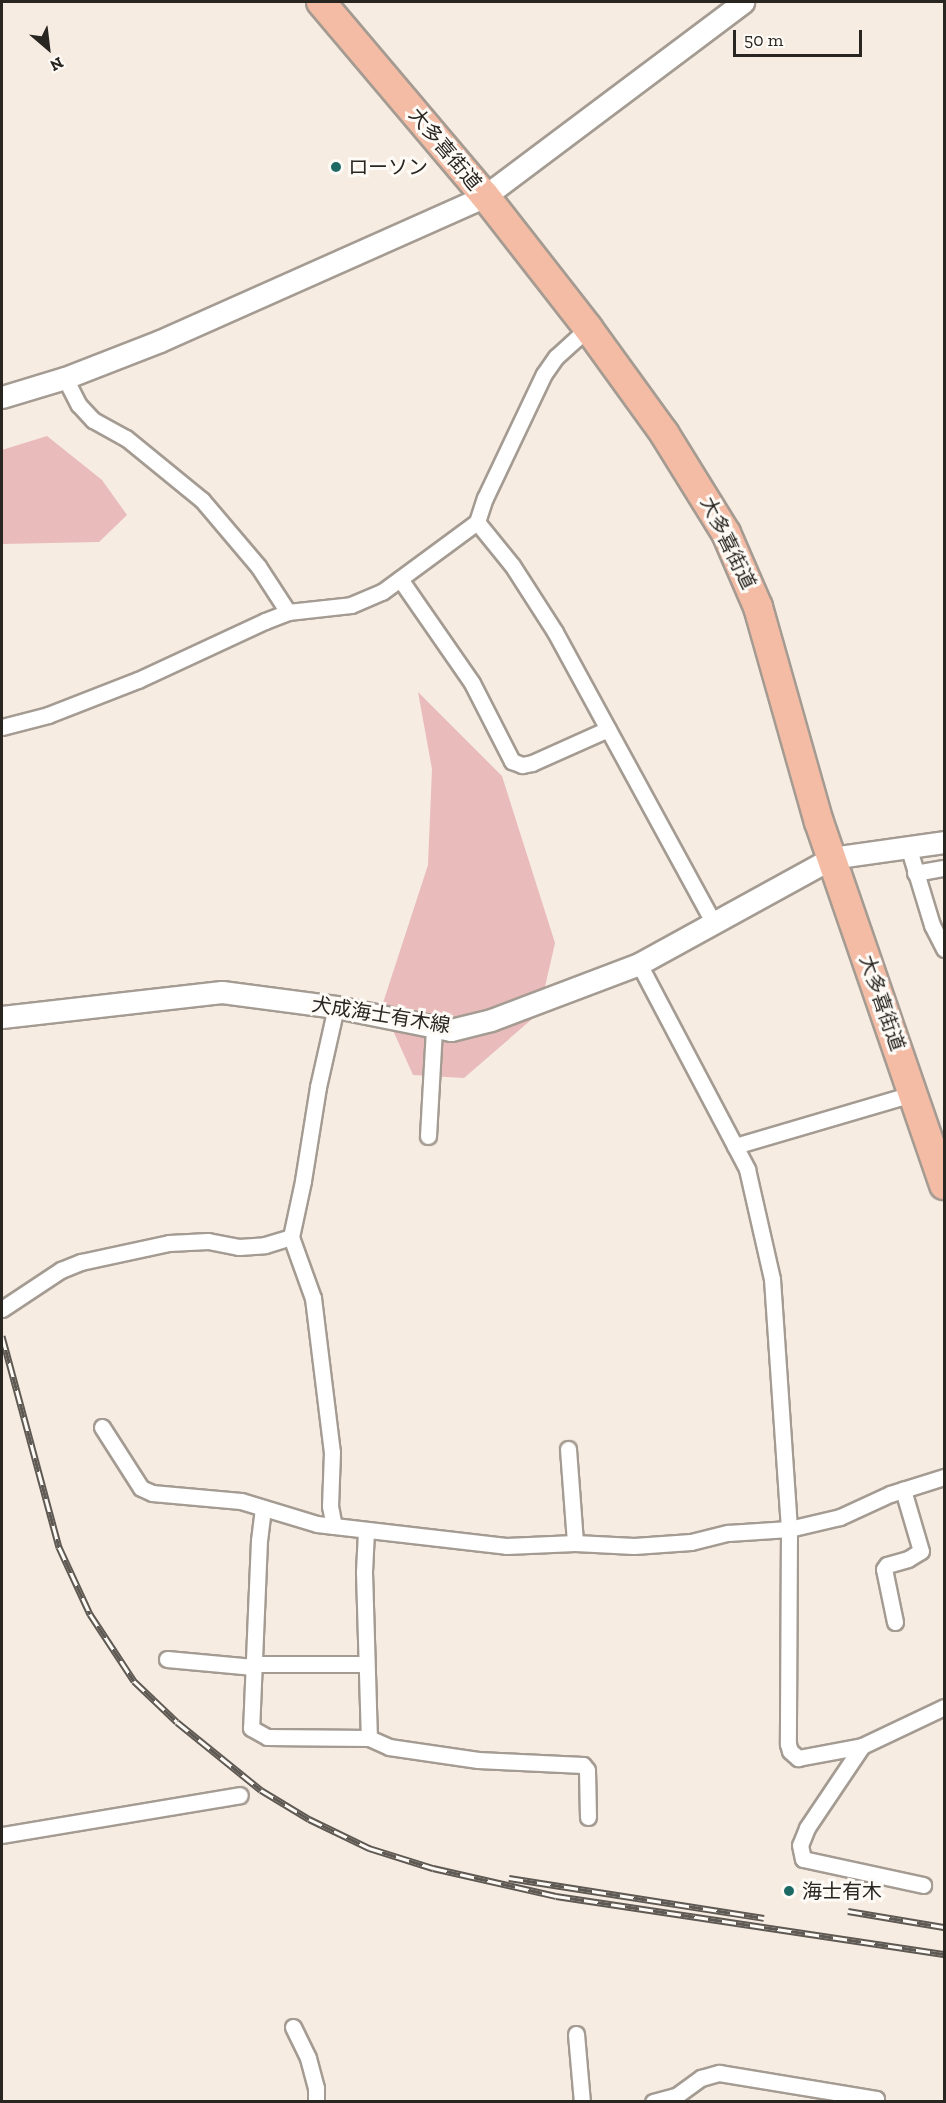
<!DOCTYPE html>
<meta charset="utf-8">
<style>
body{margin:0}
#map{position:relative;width:946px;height:2103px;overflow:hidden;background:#f6ece2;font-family:"Zilla Slab","Noto Sans JP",serif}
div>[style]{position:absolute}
.green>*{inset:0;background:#e9bbba}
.roads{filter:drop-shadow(2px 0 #a49b92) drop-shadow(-2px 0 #a49b92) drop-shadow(0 2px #a49b92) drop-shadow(0 -2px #a49b92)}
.street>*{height:15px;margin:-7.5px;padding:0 7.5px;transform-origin:7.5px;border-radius:7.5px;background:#fff}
.secondary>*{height:21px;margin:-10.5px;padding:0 10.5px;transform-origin:10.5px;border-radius:10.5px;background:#fff}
.highway>*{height:28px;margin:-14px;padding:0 14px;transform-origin:14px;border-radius:14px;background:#f4bca4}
.rail>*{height:7px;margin-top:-3.5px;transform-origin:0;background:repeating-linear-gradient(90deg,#fefaf6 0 14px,#5e5953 0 28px);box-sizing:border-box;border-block:2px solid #5e5953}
.dots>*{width:16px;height:16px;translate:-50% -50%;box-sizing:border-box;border:3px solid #fefaf6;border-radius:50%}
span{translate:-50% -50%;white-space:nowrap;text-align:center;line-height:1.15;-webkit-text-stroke:6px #fefaf6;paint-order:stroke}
.street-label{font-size:20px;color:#292521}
.poi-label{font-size:20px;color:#292521}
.left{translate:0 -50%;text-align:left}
.frame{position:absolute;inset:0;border:3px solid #292521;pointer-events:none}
.north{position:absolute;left:18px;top:18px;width:60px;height:60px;-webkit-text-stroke:4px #fefaf6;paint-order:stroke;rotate:152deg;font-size:16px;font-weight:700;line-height:24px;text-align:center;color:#292521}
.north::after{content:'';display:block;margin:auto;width:21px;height:27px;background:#292521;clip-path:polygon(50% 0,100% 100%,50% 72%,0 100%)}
.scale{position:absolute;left:733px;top:30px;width:129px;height:27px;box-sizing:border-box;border:3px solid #292521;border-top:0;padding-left:8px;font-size:18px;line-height:21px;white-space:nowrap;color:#292521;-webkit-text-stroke:4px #fefaf6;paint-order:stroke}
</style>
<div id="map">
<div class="green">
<i style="clip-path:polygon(47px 436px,102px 480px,127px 515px,99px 542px,2px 544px,2px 450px)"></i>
<i style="clip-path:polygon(418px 692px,502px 776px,555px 943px,539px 1013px,464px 1078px,413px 1075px,382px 1006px,428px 865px,432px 769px)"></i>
</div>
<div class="roads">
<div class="street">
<i style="left:65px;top:378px;width:30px;rotate:63deg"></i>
<i style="left:79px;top:405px;width:21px;rotate:47deg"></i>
<i style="left:93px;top:420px;width:38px;rotate:29deg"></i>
<i style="left:126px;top:438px;width:98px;rotate:39.2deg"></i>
<i style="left:202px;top:500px;width:87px;rotate:49.7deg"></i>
<i style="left:258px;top:566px;width:55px;rotate:56.9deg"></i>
<i style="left:477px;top:522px;width:55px;rotate:50.9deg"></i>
<i style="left:512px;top:565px;width:80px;rotate:57.3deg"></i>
<i style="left:555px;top:632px;width:332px;rotate:61.4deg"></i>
<i style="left:400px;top:579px;width:126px;rotate:55.3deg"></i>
<i style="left:472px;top:683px;width:88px;rotate:62.9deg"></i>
<i style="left:512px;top:761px;width:11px;rotate:22deg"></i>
<i style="left:522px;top:765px;width:10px;rotate:-11deg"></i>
<i style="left:532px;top:763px;width:83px;rotate:-24.1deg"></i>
<i style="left:2px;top:727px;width:48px;rotate:-14.6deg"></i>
<i style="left:48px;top:715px;width:97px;rotate:-21.3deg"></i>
<i style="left:138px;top:680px;width:140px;rotate:-24.9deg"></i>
<i style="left:265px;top:621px;width:25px;rotate:-21deg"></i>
<i style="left:288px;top:612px;width:63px;rotate:-6.3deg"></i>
<i style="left:351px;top:605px;width:34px;rotate:-23deg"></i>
<i style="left:382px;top:592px;width:118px;rotate:-36.4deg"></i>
<i style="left:477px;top:522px;width:25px;rotate:-72deg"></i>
<i style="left:485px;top:498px;width:137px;rotate:-64.6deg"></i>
<i style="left:544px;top:374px;width:21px;rotate:-55deg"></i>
<i style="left:556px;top:357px;width:43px;rotate:-42.2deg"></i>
<i style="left:908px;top:846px;width:83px;rotate:73.1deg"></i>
<i style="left:932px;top:925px;width:27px;rotate:63deg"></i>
<i style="left:915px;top:873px;width:29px;rotate:-10deg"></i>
<i style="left:639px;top:964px;width:232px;rotate:62.2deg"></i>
<i style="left:747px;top:1169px;width:113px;rotate:77.2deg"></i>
<i style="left:772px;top:1279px;width:251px;rotate:86.1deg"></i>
<i style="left:789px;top:1529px;width:215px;rotate:90.3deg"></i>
<i style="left:788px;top:1744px;width:7px;rotate:74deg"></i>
<i style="left:790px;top:1751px;width:11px;rotate:41deg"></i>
<i style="left:798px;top:1758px;width:65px;rotate:-10.6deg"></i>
<i style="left:862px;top:1746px;width:91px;rotate:-25.4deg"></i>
<i style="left:336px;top:1007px;width:82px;rotate:102.7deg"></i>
<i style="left:318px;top:1087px;width:95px;rotate:99.1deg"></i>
<i style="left:303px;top:1181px;width:57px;rotate:102.1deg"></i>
<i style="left:291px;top:1237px;width:65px;rotate:70.2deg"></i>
<i style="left:313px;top:1298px;width:155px;rotate:83deg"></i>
<i style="left:332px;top:1452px;width:54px;rotate:92.1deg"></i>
<i style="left:330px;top:1506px;width:20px;rotate:79deg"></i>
<i style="left:334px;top:1526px;width:173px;rotate:6.6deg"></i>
<i style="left:506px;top:1546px;width:69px;rotate:-2.5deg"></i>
<i style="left:575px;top:1543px;width:59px;rotate:2.9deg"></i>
<i style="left:634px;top:1546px;width:57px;rotate:-4deg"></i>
<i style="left:691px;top:1542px;width:38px;rotate:-14deg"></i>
<i style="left:728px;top:1533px;width:61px;rotate:-3.8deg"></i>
<i style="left:789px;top:1529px;width:52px;rotate:-13.2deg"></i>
<i style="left:840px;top:1517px;width:55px;rotate:-24.7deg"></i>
<i style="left:890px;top:1494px;width:57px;rotate:-17.5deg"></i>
<i style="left:428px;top:1136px;width:109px;rotate:-86.8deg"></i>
<i style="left:735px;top:1146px;width:184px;rotate:-16.4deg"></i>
<i style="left:2px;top:1309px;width:71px;rotate:-33.5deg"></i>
<i style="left:61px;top:1270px;width:22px;rotate:-22deg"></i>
<i style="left:81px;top:1262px;width:90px;rotate:-12.2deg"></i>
<i style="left:169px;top:1243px;width:39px;rotate:-3deg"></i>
<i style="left:208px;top:1241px;width:32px;rotate:11deg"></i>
<i style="left:239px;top:1247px;width:26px;rotate:-4deg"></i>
<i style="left:265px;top:1245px;width:27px;rotate:-17deg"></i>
<i style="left:102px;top:1427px;width:72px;rotate:57.4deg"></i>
<i style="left:141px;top:1488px;width:12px;rotate:24deg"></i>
<i style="left:152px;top:1493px;width:89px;rotate:5.1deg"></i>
<i style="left:241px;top:1501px;width:79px;rotate:16.8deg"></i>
<i style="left:317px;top:1524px;width:17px;rotate:7deg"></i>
<i style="left:568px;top:1449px;width:94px;rotate:85.7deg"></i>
<i style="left:263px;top:1508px;width:32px;rotate:97deg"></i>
<i style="left:259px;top:1540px;width:188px;rotate:92.4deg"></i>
<i style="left:251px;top:1728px;width:18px;rotate:29deg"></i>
<i style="left:267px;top:1737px;width:102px;rotate:0.6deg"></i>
<i style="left:369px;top:1738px;width:22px;rotate:24deg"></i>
<i style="left:389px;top:1747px;width:90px;rotate:8.3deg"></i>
<i style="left:478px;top:1760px;width:105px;rotate:2.7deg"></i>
<i style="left:583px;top:1765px;width:6px;rotate:51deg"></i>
<i style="left:587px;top:1770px;width:47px;rotate:88.8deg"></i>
<i style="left:366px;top:1531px;width:41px;rotate:92.8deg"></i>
<i style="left:364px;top:1572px;width:166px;rotate:88.3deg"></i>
<i style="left:895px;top:1622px;width:54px;rotate:-101.7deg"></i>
<i style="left:884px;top:1569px;width:5px;rotate:-53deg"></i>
<i style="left:887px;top:1565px;width:22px;rotate:-16deg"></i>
<i style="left:908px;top:1559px;width:15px;rotate:-32deg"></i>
<i style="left:921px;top:1551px;width:64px;rotate:-106.4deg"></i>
<i style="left:167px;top:1659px;width:87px;rotate:5.3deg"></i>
<i style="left:255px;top:1664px;width:111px"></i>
<i style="left:862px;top:1746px;width:99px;rotate:123.9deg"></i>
<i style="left:807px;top:1828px;width:18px;rotate:112deg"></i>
<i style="left:800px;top:1845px;width:14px;rotate:78deg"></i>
<i style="left:803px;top:1859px;width:123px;rotate:12.2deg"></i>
<i style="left:2px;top:1835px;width:241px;rotate:-9.5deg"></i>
<i style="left:293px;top:2027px;width:34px;rotate:64deg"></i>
<i style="left:308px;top:2058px;width:31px;rotate:75deg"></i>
<i style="left:316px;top:2088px;width:14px;rotate:90deg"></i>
<i style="left:576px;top:2034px;width:68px;rotate:85deg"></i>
<i style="left:653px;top:2102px;width:24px;rotate:-15deg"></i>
<i style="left:676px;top:2096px;width:31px;rotate:-36deg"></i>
<i style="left:701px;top:2078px;width:19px;rotate:-16deg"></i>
<i style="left:719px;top:2073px;width:159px;rotate:9.4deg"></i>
<i style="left:876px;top:2099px;width:3px;rotate:90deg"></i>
</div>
<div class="secondary">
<i style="left:2px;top:397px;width:66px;rotate:-16.8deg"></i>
<i style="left:65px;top:378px;width:102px;rotate:-21.3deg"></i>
<i style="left:160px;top:341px;width:356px;rotate:-24deg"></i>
<i style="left:485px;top:196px;width:323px;rotate:-36.9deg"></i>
<i style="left:2px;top:1017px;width:221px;rotate:-6.5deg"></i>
<i style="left:222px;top:992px;width:115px;rotate:7.5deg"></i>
<i style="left:336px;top:1007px;width:117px;rotate:11.3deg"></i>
<i style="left:451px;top:1030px;width:41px;rotate:-14deg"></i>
<i style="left:491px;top:1020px;width:158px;rotate:-20.7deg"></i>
<i style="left:639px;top:964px;width:220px;rotate:-28.8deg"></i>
<i style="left:832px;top:858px;width:113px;rotate:-8.1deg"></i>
</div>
<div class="highway">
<i style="left:321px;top:2px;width:254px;rotate:49.8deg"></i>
<i style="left:485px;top:196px;width:167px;rotate:52deg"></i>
<i style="left:588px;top:328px;width:130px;rotate:54.1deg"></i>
<i style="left:664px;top:433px;width:118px;rotate:58.2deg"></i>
<i style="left:726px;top:533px;width:81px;rotate:66.6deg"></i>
<i style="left:758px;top:607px;width:223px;rotate:74.2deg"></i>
<i style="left:819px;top:822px;width:384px;rotate:71deg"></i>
</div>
</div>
<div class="rail">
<i style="left:2px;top:1336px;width:219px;rotate:74.9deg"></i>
<i style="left:59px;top:1547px;width:74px;rotate:65.2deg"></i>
<i style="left:90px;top:1614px;width:80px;rotate:56.7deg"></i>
<i style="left:134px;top:1681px;width:59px;rotate:43.6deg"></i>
<i style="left:177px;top:1722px;width:108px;rotate:39deg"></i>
<i style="left:261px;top:1790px;width:56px;rotate:31.1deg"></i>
<i style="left:309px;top:1819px;width:67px;rotate:25.8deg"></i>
<i style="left:369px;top:1848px;width:67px;rotate:17.4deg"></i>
<i style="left:433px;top:1868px;width:126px;rotate:12.8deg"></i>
<i style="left:556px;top:1896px;width:392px;rotate:8.5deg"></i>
<i style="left:509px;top:1878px;width:258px;rotate:8.9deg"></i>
<i style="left:848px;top:1911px;width:97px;rotate:9.5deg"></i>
</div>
<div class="dots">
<i style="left:336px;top:167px;background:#1d6966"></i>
<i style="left:789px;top:1891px;background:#1d6966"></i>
</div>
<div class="street-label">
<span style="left:445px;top:149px;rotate:50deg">大多喜街道</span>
<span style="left:728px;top:543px;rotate:64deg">大多喜街道</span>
<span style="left:882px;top:1003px;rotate:71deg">大多喜街道</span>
<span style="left:381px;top:1015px;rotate:9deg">犬成海士有木線</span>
</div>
<div class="poi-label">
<span class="left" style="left:348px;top:167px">ローソン</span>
<span class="left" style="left:802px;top:1891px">海士有木</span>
</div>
<div class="frame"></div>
<div class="north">N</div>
<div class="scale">50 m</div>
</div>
